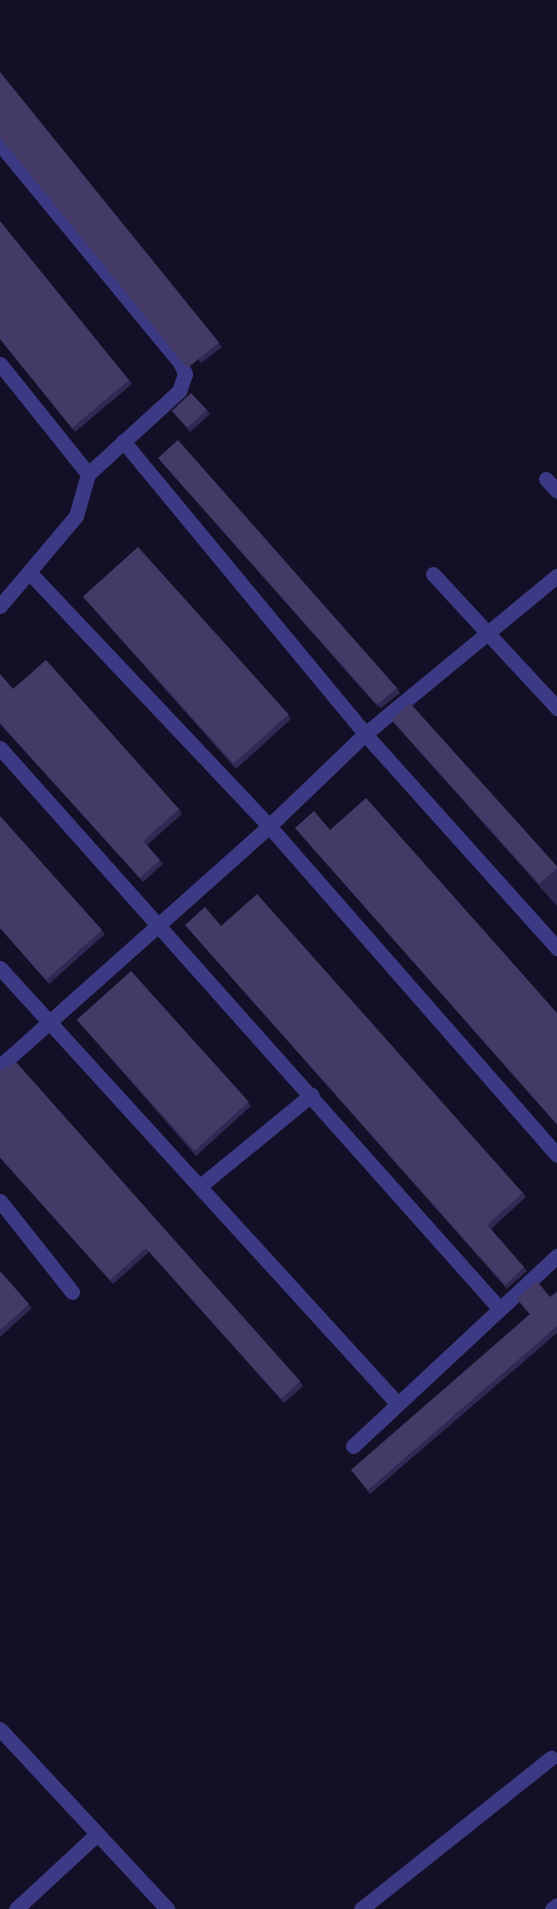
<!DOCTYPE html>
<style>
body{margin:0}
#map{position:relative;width:557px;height:1909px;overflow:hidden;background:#130f26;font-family:Lato,sans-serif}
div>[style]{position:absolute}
.minor>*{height:15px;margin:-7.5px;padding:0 7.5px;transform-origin:7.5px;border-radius:7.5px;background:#3d3a85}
.wall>*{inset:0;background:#312854}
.building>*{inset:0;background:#433a66;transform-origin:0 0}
span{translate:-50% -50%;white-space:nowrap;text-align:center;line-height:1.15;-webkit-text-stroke:4.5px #130f26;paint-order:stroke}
</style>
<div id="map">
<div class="minor">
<i style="left:0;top:144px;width:283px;rotate:50.5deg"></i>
<i style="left:180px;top:362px;width:13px;rotate:67deg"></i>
<i style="left:185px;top:374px;width:18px;rotate:109deg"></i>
<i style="left:179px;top:391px;width:123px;rotate:137.6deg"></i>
<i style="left:88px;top:474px;width:44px;rotate:105.9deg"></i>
<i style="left:76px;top:516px;width:118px;rotate:130.2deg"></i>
<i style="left:0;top:364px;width:141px;rotate:51.3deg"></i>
<i style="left:123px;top:441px;width:380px;rotate:50.4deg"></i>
<i style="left:365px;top:734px;width:288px;rotate:48.1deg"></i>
<i style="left:546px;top:479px;width:16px;rotate:47deg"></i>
<i style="left:29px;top:572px;width:349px;rotate:46.6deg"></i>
<i style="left:269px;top:826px;width:437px;rotate:48.8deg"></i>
<i style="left:433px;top:574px;width:183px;rotate:47.2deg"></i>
<i style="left:0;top:748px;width:750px;rotate:48.3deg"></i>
<i style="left:0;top:968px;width:588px;rotate:47.62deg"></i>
<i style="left:0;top:1066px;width:361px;rotate:-41.7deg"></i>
<i style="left:269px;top:826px;width:133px;rotate:-43.8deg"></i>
<i style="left:365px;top:734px;width:249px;rotate:-39.5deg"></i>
<i style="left:200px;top:1186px;width:144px;rotate:-39.3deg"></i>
<i style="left:0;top:1201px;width:116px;rotate:51.6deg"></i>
<i style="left:353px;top:1446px;width:279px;rotate:-43deg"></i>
<i style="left:0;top:1729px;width:246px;rotate:47.1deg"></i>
<i style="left:16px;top:1909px;width:110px;rotate:-42.8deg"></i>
<i style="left:361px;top:1909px;width:243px;rotate:-38.5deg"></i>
<i style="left:552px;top:1909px;width:6px;rotate:-39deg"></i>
</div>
<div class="wall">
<i style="clip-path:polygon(0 114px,219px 343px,222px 347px,201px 363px)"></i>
<i style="clip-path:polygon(0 339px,129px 380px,132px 384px,75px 432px)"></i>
<i style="clip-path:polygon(171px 410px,207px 410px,210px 414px,190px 432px)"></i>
<i style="clip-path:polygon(158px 458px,397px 688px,400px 693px,381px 708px,376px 705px)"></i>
<i style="clip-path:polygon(83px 597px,288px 715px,291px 719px,236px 769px)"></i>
<i style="clip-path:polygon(0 674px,13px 689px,179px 809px,182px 814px,147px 845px,163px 864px,143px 882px,0 724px)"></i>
<i style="clip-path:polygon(391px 719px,557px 868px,557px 906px,394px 723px)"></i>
<i style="clip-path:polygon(0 816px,105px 934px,49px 984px,0 928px)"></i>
<i style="clip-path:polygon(295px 828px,330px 830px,557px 1013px,557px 1125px)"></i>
<i style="clip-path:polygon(185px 925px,523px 1193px,526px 1197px,491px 1229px,527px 1271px,507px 1289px)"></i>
<i style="clip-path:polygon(77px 1020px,248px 1102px,251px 1106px,196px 1156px)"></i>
<i style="clip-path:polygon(0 1071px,300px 1381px,303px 1386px,284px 1403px,149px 1252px,113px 1284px,0 1158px)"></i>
<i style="clip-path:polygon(0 1271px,32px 1308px,0 1337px)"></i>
<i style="clip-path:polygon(557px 1292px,557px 1333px,370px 1494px,351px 1470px,530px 1315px,517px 1299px,550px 1297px)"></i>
</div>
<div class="building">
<i style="left:0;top:72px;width:348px;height:41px;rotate:51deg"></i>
<i style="clip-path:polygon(0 221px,129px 380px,72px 428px,0 339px)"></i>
<i style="left:191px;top:393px;width:23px;height:26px;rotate:47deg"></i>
<i style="clip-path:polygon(178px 440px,397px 688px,378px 704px,374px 701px,158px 458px)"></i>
<i style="left:138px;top:547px;width:225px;height:74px;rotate:48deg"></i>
<i style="clip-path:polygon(46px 660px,179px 809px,143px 841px,160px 860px,140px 878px,0 723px,0 674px,13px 689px)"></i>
<i style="left:410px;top:703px;width:221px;height:25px;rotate:48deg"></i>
<i style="clip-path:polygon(366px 798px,557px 1013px,557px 1124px,295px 828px,314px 811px,330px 830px)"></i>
<i style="clip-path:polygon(0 816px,102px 930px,46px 980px,0 928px)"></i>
<i style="clip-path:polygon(257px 894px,523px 1193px,487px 1225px,524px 1267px,505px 1285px,185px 925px,205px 907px,221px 926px)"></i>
<i style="left:131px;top:971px;width:176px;height:73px;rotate:48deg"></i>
<i style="clip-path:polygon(16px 1062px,300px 1381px,281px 1399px,146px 1248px,110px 1280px,0 1157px,0 1071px)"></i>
<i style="clip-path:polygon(0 1271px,29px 1304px,0 1330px)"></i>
<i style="clip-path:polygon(537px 1281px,550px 1297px,557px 1292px,557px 1326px,368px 1490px,351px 1470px,530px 1314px,517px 1299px)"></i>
</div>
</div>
